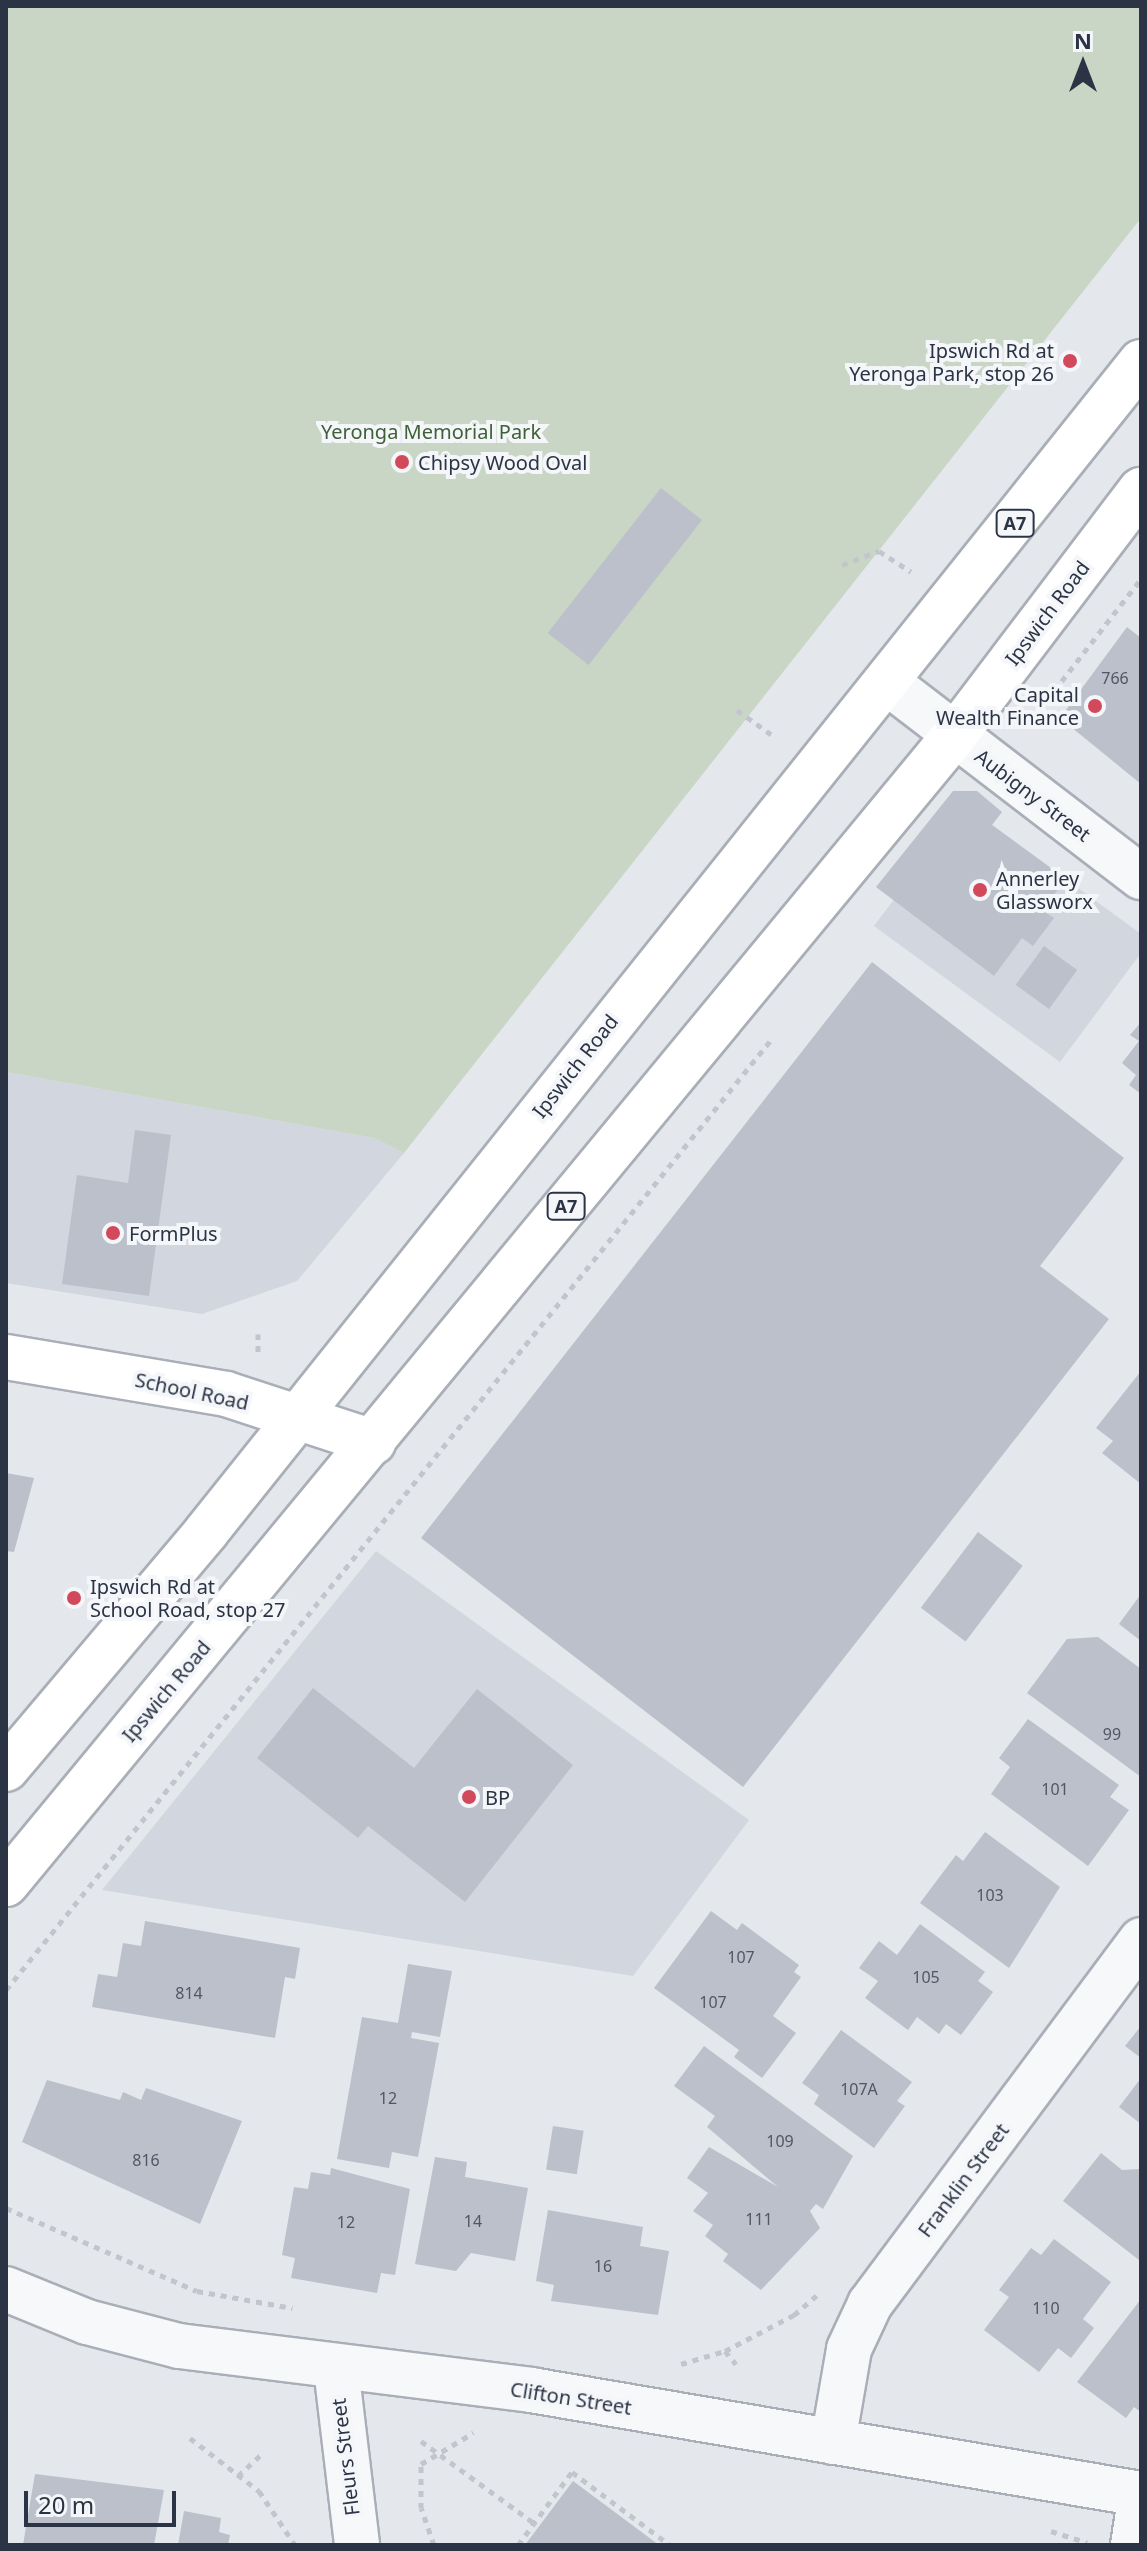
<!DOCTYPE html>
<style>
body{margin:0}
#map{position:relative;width:1147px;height:2551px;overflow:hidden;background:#e4e7ec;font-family:"Noto Sans",sans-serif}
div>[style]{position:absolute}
.built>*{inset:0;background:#d2d6de}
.green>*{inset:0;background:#c9d6c5}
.building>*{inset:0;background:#bbc0ca;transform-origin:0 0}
.path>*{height:5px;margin-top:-2.5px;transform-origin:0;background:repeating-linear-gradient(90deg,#c2c5cb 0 6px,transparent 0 12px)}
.roads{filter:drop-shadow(2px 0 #a9aeb7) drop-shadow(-2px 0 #a9aeb7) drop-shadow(0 2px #a9aeb7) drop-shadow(0 -2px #a9aeb7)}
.street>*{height:44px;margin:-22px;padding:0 22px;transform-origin:22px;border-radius:22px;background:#f7f8fa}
.secondary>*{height:44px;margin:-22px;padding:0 22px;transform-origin:22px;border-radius:22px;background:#fff}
.highway>*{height:44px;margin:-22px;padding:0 22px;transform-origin:22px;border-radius:22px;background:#fff}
.dots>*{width:22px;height:22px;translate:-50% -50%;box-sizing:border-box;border:4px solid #f4f6f9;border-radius:50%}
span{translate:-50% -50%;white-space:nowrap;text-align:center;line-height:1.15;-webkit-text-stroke:8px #f4f6f9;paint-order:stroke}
.number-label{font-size:16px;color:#4f5766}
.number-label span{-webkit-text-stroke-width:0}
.shield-label span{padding:2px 6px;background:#f4f6f9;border:2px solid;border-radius:6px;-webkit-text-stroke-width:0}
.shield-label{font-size:18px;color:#2b3445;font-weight:700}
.poi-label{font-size:20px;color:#2b3445}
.right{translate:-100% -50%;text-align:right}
.left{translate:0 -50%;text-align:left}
.park-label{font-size:20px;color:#3f6138}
.street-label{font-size:20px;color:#2b3445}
.frame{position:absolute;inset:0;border:8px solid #2b3445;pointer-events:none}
.north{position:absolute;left:1043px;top:24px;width:80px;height:80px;-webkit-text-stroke:6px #f4f6f9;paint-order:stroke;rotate:0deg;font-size:22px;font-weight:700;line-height:32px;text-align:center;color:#2b3445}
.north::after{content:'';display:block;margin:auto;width:28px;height:36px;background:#2b3445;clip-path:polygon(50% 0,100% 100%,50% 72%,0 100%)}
.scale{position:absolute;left:24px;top:2491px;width:152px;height:36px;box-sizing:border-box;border:4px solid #2b3445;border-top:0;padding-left:10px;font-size:24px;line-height:28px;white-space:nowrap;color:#2b3445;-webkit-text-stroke:6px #f4f6f9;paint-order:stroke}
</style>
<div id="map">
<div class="built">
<i style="clip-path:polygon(965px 805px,1141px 934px,1141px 953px,1060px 1062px,874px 926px)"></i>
<i style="clip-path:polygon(6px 1072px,374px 1138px,404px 1153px,297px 1281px,202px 1314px,6px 1283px)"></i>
<i style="clip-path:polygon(376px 1551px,749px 1820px,633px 1976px,102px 1890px)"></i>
</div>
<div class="green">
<i style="clip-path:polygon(6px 6px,1141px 6px,1141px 218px,404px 1153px,374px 1138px,6px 1072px)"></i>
</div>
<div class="building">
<i style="left:661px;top:488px;width:52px;height:184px;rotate:38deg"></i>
<i style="clip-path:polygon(1127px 627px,1141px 638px,1141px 784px,1060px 718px)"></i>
<i style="clip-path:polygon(953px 791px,977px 791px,1002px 812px,992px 825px,1066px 879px,1042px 910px,1054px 918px,1033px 946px,1022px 938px,994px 976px,876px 887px)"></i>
<i style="left:1044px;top:946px;width:41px;height:48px;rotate:36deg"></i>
<i style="clip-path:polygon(872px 962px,1124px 1158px,1040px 1266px,1109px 1319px,743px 1787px,421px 1538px)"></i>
<i style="clip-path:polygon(1141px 1022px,1141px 1094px,1129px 1085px,1136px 1075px,1122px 1063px,1139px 1041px,1130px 1035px)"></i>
<i style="clip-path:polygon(135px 1130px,171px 1135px,149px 1296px,62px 1284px,77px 1175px,128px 1183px)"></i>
<i style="clip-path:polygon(1141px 1371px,1141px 1484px,1102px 1453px,1113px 1441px,1096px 1428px)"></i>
<i style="clip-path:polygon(6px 1473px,34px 1478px,14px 1552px,6px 1551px)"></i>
<i style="left:978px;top:1532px;width:56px;height:95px;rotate:37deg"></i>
<i style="clip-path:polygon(1141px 1594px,1141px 1641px,1119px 1624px)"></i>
<i style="clip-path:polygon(1098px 1637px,1141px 1669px,1141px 1777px,1027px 1693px,1067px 1639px)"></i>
<i style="clip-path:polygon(313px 1688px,414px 1768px,477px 1689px,573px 1765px,465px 1902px,368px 1826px,358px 1838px,257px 1758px)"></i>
<i style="clip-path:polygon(1028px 1719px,1119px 1785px,1110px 1797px,1129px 1810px,1088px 1866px,991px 1794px,1010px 1767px,999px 1758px)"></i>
<i style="clip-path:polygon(985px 1832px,1060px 1887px,1009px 1968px,920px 1903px,956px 1855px,963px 1861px)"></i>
<i style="clip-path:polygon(711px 1911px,737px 1930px,742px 1923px,799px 1965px,794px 1972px,801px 1977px,773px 2016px,796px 2033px,762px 2078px,734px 2057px,739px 2050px,654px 1988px)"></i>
<i style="clip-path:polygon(145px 1921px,300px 1948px,295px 1979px,285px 1977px,275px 2038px,92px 2007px,98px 1974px,117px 1977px,123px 1943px,141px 1946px)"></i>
<i style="clip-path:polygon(920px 1924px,985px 1972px,978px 1981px,993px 1992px,961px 2035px,946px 2024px,939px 2034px,917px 2017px,908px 2030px,865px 1998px,878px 1981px,859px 1968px,879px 1941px,897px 1955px)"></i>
<i style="clip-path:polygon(408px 1964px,452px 1971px,440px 2037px,412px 2032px,411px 2038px,439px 2043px,418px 2157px,392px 2152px,389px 2168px,337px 2159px,362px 2017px,398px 2023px)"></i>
<i style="clip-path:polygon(1141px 2026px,1141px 2058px,1125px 2046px)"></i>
<i style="clip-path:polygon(841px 2030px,912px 2082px,897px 2101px,905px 2106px,874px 2148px,814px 2104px,819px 2095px,802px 2083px)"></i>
<i style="clip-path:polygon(704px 2046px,853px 2156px,823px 2209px,816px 2204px,810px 2211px,820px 2228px,761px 2290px,723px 2261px,728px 2254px,705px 2236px,713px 2225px,693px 2211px,708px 2193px,687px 2178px,709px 2147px,778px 2187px,707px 2127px,715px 2116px,674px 2086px)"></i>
<i style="clip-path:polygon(1141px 2078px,1141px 2124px,1119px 2107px)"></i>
<i style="clip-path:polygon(47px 2080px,120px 2100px,123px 2092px,141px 2100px,146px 2088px,242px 2121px,200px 2224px,22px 2142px)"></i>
<i style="left:553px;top:2126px;width:31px;height:44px;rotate:9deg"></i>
<i style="clip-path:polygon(1101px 2153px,1122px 2170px,1141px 2169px,1139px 2260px,1063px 2201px)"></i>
<i style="clip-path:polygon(435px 2157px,467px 2162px,465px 2177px,528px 2188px,515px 2261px,471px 2253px,456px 2271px,415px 2264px)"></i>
<i style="clip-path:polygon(331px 2168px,410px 2189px,395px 2275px,381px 2273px,377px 2293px,291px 2278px,295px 2258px,282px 2255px,294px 2187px,308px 2189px,311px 2172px,330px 2175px)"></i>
<i style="clip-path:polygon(548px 2210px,643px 2227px,640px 2246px,669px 2251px,658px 2315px,551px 2301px,554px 2285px,536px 2281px)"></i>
<i style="clip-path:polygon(1054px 2239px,1111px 2282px,1083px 2319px,1094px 2328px,1071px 2358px,1058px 2348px,1039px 2372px,984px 2330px,1009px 2297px,999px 2290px,1031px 2248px,1041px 2255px)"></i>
<i style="clip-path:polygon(1141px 2299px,1141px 2412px,1134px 2407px,1126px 2418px,1077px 2382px)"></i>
<i style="clip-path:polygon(35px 2474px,164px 2490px,154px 2545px,23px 2545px)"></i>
<i style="clip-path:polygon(573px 2481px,659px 2545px,525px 2545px)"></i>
<i style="clip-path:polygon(184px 2511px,221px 2518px,219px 2532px,230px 2535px,228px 2545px,178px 2545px)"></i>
</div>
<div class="path">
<i style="left:842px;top:565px;width:40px;rotate:-21deg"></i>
<i style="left:879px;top:551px;width:38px;rotate:33deg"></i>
<i style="left:1047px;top:700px;width:153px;rotate:-52.2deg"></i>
<i style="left:737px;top:710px;width:43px;rotate:35.5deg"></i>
<i style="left:258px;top:1334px;width:19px;rotate:90deg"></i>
<i style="left:6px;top:1990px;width:1220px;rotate:-51.16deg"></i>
<i style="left:6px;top:2208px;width:208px;rotate:23.5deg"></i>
<i style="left:197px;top:2291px;width:97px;rotate:10.1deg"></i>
<i style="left:725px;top:2351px;width:78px;rotate:-27.6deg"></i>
<i style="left:794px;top:2315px;width:35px;rotate:-41deg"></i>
<i style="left:681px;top:2364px;width:46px;rotate:-16.5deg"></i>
<i style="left:725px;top:2351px;width:17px;rotate:50deg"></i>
<i style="left:190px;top:2438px;width:87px;rotate:37.5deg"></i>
<i style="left:259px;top:2491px;width:65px;rotate:56.3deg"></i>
<i style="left:421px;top:2441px;width:140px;rotate:36deg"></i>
<i style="left:238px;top:2476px;width:33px;rotate:-43deg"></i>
<i style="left:1051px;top:2531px;width:38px;rotate:18deg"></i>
<i style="left:434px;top:2545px;width:39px;rotate:-109deg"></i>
<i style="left:421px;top:2508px;width:44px;rotate:-90deg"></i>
<i style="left:421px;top:2464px;width:61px;rotate:-30.8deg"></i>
<i style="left:518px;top:2545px;width:91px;rotate:-53.5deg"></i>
<i style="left:572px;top:2472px;width:122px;rotate:36.7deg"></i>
</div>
<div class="roads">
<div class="street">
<i style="left:888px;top:683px;width:319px;rotate:37.5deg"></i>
<i style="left:6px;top:2289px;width:87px;rotate:22.2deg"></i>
<i style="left:87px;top:2322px;width:95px;rotate:14.6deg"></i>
<i style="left:179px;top:2346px;width:355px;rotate:7.1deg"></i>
<i style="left:531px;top:2390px;width:619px;rotate:9.68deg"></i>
<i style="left:336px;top:2368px;width:178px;rotate:83.2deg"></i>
<i style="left:833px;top:2442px;width:94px;rotate:-80.2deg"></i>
<i style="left:849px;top:2349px;width:50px;rotate:-65deg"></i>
<i style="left:870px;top:2304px;width:454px;rotate:-53.3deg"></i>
<i style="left:1133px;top:2545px;width:52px;rotate:-81.1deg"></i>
</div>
<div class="secondary">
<i style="left:6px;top:1357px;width:223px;rotate:9.5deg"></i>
<i style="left:226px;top:1394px;width:155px;rotate:18.1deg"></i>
</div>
<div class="highway">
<i style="left:6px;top:1769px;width:310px;rotate:-49.8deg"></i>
<i style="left:206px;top:1532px;width:1498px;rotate:-51.37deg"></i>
<i style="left:6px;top:1884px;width:1489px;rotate:-50.45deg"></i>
<i style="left:954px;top:736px;width:309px;rotate:-52.8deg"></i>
</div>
</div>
<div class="dots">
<i style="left:1070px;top:361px;background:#d1495b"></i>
<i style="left:402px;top:462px;background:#d1495b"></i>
<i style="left:1095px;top:706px;background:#d1495b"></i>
<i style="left:980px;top:890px;background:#d1495b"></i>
<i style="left:113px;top:1233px;background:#d1495b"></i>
<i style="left:74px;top:1598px;background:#d1495b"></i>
<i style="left:469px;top:1797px;background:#d1495b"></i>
</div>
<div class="number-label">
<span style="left:1115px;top:678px">766</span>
<span style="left:1112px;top:1734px">99</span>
<span style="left:1055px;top:1789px">101</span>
<span style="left:990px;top:1895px">103</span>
<span style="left:741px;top:1957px">107</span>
<span style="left:926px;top:1977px">105</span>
<span style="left:189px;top:1993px">814</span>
<span style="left:713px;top:2002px">107</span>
<span style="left:859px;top:2089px">107A</span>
<span style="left:388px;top:2098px">12</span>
<span style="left:780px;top:2141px">109</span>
<span style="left:146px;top:2160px">816</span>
<span style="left:759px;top:2219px">111</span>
<span style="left:473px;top:2221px">14</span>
<span style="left:346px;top:2222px">12</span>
<span style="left:603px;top:2266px">16</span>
<span style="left:1046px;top:2308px">110</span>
</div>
<div class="shield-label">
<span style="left:1015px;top:523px">A7</span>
<span style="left:566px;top:1206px">A7</span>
</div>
<div class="poi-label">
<span class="right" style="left:1054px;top:362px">Ipswich Rd at<br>Yeronga Park, stop 26</span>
<span class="left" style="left:418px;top:462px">Chipsy Wood Oval</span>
<span class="right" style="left:1079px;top:706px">Capital<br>Wealth Finance</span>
<span class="left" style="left:996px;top:890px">Annerley<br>Glassworx</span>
<span class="left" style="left:129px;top:1233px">FormPlus</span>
<span class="left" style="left:90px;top:1598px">Ipswich Rd at<br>School Road, stop 27</span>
<span class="left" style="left:485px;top:1797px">BP</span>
</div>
<div class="park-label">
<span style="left:431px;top:431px">Yeronga Memorial Park</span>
</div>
<div class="street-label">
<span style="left:1047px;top:613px;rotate:-53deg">Ipswich Road</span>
<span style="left:1033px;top:795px;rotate:37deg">Aubigny Street</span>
<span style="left:575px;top:1066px;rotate:-52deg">Ipswich Road</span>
<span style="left:192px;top:1391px;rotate:12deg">School Road</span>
<span style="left:166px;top:1691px;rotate:-50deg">Ipswich Road</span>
<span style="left:963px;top:2180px;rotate:-53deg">Franklin Street</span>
<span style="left:571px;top:2398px;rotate:9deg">Clifton Street</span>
<span style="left:345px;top:2457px;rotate:-97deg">Fleurs Street</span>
</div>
<div class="frame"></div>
<div class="north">N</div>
<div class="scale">20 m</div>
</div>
